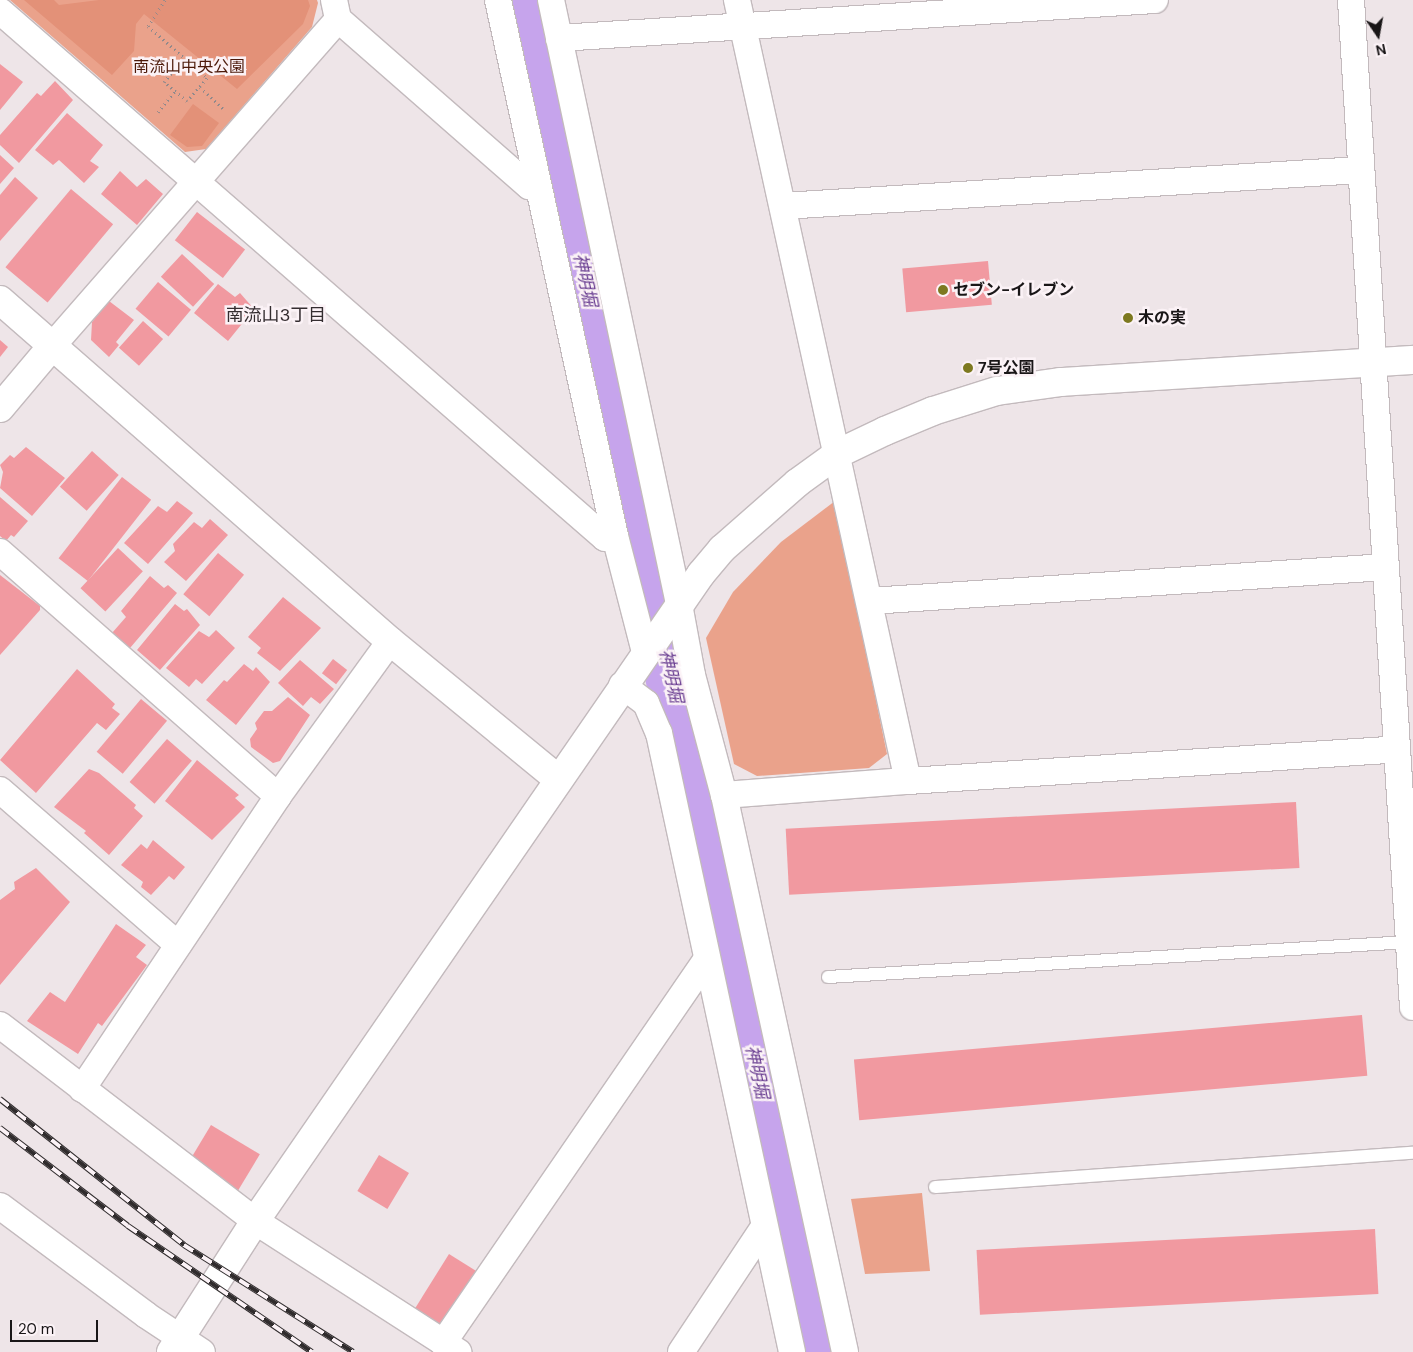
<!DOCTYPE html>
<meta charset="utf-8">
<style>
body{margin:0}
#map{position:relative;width:1413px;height:1352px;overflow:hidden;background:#eee5e8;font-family:"DM Sans","Noto Sans JP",sans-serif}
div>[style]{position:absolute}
.green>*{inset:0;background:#eaa28b}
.forest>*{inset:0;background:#e39178}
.river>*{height:52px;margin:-26px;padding:0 26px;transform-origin:26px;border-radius:26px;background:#c6a4ec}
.building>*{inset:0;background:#f199a0;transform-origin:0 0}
.path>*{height:3px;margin-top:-1.5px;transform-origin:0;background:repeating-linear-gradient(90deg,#90898b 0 1px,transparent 0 5px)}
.roads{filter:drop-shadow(1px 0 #c3babd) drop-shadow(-1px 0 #c3babd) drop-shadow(0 1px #c3babd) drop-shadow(0 -1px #c3babd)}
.service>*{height:12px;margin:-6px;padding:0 6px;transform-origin:6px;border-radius:6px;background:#fff}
.minor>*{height:26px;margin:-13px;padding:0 13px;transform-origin:13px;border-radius:13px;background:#fff}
.tertiary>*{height:28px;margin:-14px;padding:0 14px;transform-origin:14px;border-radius:14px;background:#fff}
.rail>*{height:5.5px;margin-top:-2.75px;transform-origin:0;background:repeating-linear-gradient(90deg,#fbf2f6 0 11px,#302c2d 0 22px);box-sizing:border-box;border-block:1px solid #302c2d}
.dots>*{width:14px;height:14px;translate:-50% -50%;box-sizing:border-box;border:2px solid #fbf2f6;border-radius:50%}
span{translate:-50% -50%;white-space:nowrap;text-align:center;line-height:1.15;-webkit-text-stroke:5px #fbf2f6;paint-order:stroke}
.park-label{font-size:16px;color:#4c1909}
.poi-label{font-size:16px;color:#191617;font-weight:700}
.left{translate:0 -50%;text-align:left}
.water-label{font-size:18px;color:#693d91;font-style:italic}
.neighbourhood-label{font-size:18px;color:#342d30}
.north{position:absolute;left:1353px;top:10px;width:50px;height:50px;-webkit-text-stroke:4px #fbf2f6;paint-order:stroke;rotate:168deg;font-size:14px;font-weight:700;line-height:20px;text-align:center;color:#191617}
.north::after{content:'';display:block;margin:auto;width:18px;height:22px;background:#191617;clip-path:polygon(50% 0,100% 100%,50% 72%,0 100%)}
.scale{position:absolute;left:10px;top:1320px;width:88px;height:22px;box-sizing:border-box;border:2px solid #191617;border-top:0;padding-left:6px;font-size:15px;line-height:18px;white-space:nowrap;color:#191617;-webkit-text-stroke:4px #fbf2f6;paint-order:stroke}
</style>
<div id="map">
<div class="green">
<i style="clip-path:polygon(10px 0,317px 0,318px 3px,312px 27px,206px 149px,185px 152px)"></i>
<i style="clip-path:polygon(835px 501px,887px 754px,869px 768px,757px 776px,734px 764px,706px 638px,733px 592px,781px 542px)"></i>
<i style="clip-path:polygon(922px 1193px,930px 1271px,865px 1274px,851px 1199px)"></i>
</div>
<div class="forest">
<i style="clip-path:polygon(24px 0,54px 0,59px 5px,99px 0,308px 0,310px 6px,303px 24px,237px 89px,144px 14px,136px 24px,134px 51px,112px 75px)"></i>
<i style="clip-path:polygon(193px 104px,219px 123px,202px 146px,187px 147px,170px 135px)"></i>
</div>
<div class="river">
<i style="left:525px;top:0;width:1383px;rotate:77.81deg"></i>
</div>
<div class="building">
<i style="clip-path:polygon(0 64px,23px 82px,0 110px)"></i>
<i style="clip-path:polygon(55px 81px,73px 100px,19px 163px,0 145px,0 135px,37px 93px,41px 96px)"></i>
<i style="clip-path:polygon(67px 113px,103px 145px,90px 161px,99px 167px,84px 183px,59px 160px,53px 165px,35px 150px)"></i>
<i style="clip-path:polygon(0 155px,14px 168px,0 184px)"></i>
<i style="clip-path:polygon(120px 171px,137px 187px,146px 179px,163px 194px,137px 225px,101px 194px)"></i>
<i style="clip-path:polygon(15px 177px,38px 198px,0 241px,0 195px)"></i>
<i style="left:71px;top:189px;width:55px;height:102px;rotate:40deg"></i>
<i style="left:197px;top:212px;width:61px;height:36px;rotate:38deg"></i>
<i style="left:182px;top:254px;width:44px;height:31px;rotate:43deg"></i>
<i style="left:988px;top:261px;width:44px;height:86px;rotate:85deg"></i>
<i style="left:158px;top:282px;width:43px;height:35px;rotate:40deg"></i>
<i style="clip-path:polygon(218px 284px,235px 297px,240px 293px,254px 309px,228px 341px,194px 313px)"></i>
<i style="clip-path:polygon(109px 301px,134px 320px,116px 342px,119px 345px,109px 357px,91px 340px,92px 322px)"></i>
<i style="left:143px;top:321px;width:27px;height:36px;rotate:42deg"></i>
<i style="clip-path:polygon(0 340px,8px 347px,0 357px)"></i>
<i style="clip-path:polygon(26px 447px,65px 478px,32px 516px,0 488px,3px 472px,0 465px,10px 455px,14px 458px)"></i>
<i style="left:92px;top:451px;width:36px;height:48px;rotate:42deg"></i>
<i style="left:122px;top:477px;width:37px;height:103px;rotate:38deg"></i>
<i style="clip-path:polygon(0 497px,28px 521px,14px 537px,11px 535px,6px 541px,0 536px)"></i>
<i style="clip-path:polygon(177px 501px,193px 513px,148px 564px,124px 543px,158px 506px,167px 512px)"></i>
<i style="clip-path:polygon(210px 519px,228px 535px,186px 581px,164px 562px,175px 551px,173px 544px,194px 522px,202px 528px)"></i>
<i style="left:118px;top:548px;width:34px;height:55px;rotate:43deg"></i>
<i style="left:218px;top:553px;width:34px;height:54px;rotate:40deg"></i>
<i style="clip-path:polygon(0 575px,40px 606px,40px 610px,0 655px)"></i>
<i style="clip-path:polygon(150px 576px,164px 588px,168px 585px,177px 593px,130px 648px,112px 633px,126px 617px,121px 611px)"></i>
<i style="clip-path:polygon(283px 597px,321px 628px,280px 671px,257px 653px,261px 648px,248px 637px)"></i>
<i style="clip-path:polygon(175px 604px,184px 611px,187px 609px,200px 625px,160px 670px,137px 650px)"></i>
<i style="clip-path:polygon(216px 630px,235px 648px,202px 684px,196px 679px,189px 687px,166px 668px,199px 631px,209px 637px)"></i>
<i style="left:333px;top:659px;width:18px;height:18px;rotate:38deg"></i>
<i style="clip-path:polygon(300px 660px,334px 689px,320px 704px,311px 697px,303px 706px,278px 683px)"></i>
<i style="clip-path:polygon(244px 664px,253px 671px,256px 667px,270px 682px,236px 725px,206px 700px,224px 680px,227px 682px)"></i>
<i style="clip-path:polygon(77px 669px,115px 704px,112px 708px,120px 714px,106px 730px,97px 723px,36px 793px,0 760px)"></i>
<i style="clip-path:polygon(288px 697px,310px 715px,280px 761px,273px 763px,251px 747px,250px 739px,257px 729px,255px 723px,264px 711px,272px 711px)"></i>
<i style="left:141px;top:699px;width:34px;height:69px;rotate:40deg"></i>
<i style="left:167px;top:739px;width:33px;height:57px;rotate:41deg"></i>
<i style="clip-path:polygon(197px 760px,239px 795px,235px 798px,245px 807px,212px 840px,165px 801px)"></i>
<i style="clip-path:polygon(89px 769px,99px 773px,136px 805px,134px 808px,143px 816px,109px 855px,84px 833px,86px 831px,54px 807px)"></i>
<i style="left:1296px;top:802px;width:66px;height:511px;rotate:87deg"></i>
<i style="clip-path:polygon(153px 840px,185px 867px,174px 880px,169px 876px,151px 895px,141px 887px,143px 882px,121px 865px,141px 844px,147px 849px)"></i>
<i style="clip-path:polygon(36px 868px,70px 902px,0 985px,0 900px,15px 889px,14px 882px)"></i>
<i style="clip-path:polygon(116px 924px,146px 945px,136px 957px,147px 965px,102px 1026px,98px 1023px,78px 1054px,27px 1021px,50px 992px,65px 1002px)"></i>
<i style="left:1362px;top:1015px;width:61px;height:510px;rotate:85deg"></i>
<i style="left:211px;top:1125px;width:57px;height:42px;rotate:31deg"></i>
<i style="left:379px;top:1155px;width:35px;height:42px;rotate:31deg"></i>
<i style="left:1375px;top:1229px;width:65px;height:399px;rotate:87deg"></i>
<i style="left:449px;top:1254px;width:38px;height:68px;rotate:32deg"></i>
</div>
<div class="path">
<i style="left:165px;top:0;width:31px;rotate:123deg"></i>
<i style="left:148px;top:26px;width:79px;rotate:41.4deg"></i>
<i style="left:207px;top:78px;width:30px;rotate:131deg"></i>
<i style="left:187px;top:101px;width:30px;rotate:-140deg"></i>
<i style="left:164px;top:82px;width:30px;rotate:-50deg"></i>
<i style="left:200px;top:87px;width:33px;rotate:43deg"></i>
<i style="left:158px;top:112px;width:27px;rotate:-51deg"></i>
</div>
<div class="roads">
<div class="service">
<i style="left:828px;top:977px;width:582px;rotate:-3.45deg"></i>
<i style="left:935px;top:1187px;width:479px;rotate:-4.1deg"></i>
</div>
<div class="minor">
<i style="left:334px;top:0;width:19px;rotate:78deg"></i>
<i style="left:338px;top:19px;width:254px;rotate:41.2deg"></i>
<i style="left:529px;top:186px;width:9px;rotate:-6deg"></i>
<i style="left:498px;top:0;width:549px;rotate:77.69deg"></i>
<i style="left:615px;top:536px;width:120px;rotate:75.5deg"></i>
<i style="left:551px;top:0;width:617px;rotate:78.03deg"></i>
<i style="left:679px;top:604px;width:72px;rotate:79.6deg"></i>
<i style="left:692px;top:675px;width:124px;rotate:75.1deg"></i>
<i style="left:724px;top:795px;width:570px;rotate:77.74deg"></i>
<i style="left:1351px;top:0;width:1009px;rotate:86.48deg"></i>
<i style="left:0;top:11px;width:802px;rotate:41.06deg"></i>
<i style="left:605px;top:538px;width:10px;rotate:-11deg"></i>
<i style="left:559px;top:38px;width:597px;rotate:-3.65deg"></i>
<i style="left:783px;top:206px;width:578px;rotate:-3.57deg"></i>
<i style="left:53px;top:345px;width:433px;rotate:-48.8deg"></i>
<i style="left:0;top:552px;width:370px;rotate:41.3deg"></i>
<i style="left:870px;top:601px;width:517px;rotate:-3.77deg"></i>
<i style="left:622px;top:685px;width:30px;rotate:37deg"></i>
<i style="left:646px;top:703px;width:33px;rotate:67deg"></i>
<i style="left:659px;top:733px;width:633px;rotate:77.87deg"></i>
<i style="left:908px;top:781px;width:490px;rotate:-3.7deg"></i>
<i style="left:0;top:790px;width:236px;rotate:41deg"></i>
<i style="left:724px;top:795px;width:185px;rotate:-4.4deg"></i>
<i style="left:908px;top:781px;width:800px;rotate:-102.35deg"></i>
<i style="left:0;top:1025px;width:322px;rotate:37.5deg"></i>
<i style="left:255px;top:1221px;width:242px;rotate:32.8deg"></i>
<i style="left:82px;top:1089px;width:353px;rotate:-56.2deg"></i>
<i style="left:278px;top:796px;width:191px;rotate:-54.1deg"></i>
<i style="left:0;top:1206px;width:182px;rotate:36.7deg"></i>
<i style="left:146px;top:1315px;width:67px;rotate:33.5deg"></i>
<i style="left:443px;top:1343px;width:466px;rotate:-55.5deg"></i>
<i style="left:681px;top:1352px;width:150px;rotate:-56.4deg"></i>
</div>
<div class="tertiary">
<i style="left:0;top:300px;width:518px;rotate:41.17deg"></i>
<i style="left:390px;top:641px;width:216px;rotate:39.4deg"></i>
<i style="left:0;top:408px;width:82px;rotate:-49.9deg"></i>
<i style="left:171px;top:1352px;width:156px;rotate:-57.3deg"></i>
<i style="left:255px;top:1221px;width:786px;rotate:-55.42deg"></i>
<i style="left:701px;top:574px;width:33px;rotate:-50deg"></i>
<i style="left:722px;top:549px;width:100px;rotate:-41.3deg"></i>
<i style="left:797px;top:483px;width:49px;rotate:-35.9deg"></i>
<i style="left:837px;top:454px;width:53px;rotate:-25.6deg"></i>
<i style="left:885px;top:431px;width:52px;rotate:-22.6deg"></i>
<i style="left:933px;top:411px;width:67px;rotate:-17.4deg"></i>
<i style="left:997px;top:391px;width:65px;rotate:-8deg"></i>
<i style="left:1061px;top:382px;width:353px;rotate:-3.6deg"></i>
</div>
</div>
<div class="rail">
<i style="left:0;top:1099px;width:235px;rotate:38.4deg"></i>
<i style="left:184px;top:1245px;width:200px;rotate:32.3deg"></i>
<i style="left:0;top:1128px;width:161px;rotate:37.4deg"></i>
<i style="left:128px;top:1226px;width:223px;rotate:34.4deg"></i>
</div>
<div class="dots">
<i style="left:943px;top:290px;background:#7d7920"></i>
<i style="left:1128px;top:318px;background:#7d7920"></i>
<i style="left:968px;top:368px;background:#7d7920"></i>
</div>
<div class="park-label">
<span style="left:189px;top:67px">南流山中央公園</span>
</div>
<div class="poi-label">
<span class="left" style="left:953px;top:290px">セブン-イレブン</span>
<span class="left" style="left:1138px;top:318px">木の実</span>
<span class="left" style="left:978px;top:368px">7号公園</span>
</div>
<div class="water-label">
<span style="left:585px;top:280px;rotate:78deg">神明堀</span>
<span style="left:671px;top:676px;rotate:78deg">神明堀</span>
<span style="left:757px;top:1072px;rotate:78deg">神明堀</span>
</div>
<div class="neighbourhood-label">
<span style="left:276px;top:315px">南流山3丁目</span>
</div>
<div class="north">N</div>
<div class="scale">20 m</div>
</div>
